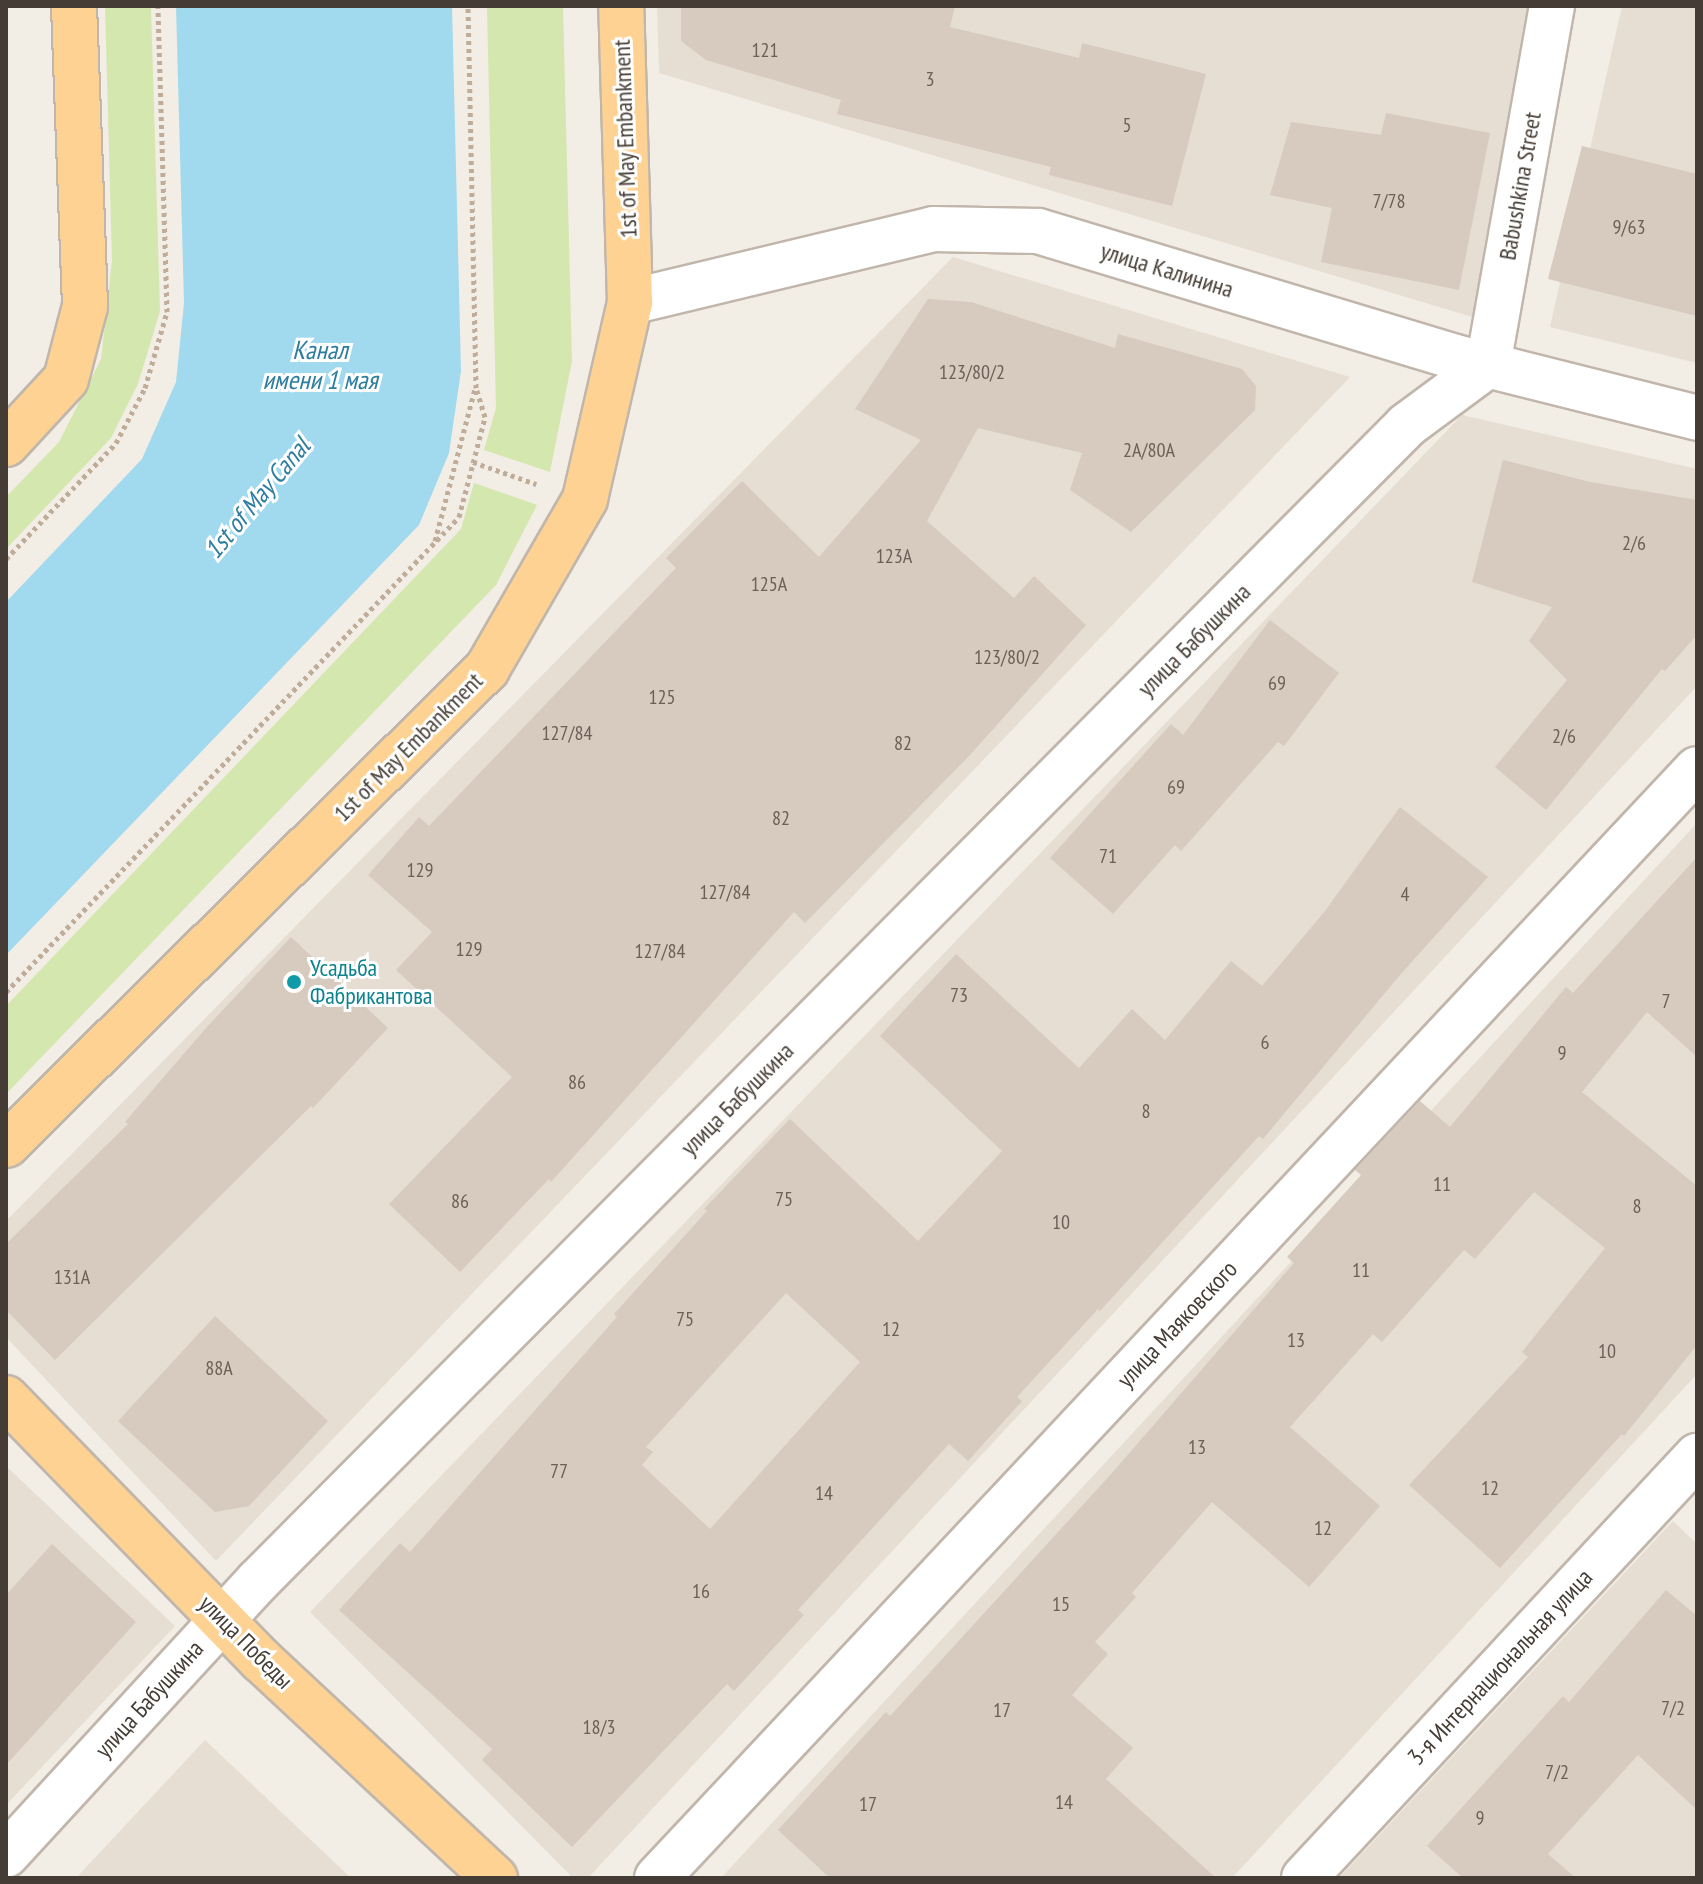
<!DOCTYPE html>
<meta charset="utf-8">
<style>
body{margin:0}
#map{position:relative;width:1703px;height:1884px;overflow:hidden;background:#f2ede5;font-family:"PT Sans Narrow",sans-serif}
div>[style]{position:absolute}
.residential>*{inset:0;background:#e6ded3}
.green>*{inset:0;background:#d4e7ae}
.water>*{inset:0;background:#a1d9ef}
.building>*{inset:0;background:#d7cabe}
.path>*{height:5px;margin-top:-2.5px;transform-origin:0;background:repeating-linear-gradient(90deg,#bfad99 0 4px,transparent 0 8px)}
.roads{filter:drop-shadow(2px 0 #c1b6ab) drop-shadow(-2px 0 #c1b6ab) drop-shadow(0 2px #c1b6ab) drop-shadow(0 -2px #c1b6ab)}
.minor>*{height:44px;margin:-22px;padding:0 22px;transform-origin:22px;border-radius:22px;background:#fff}
.major>*{height:44px;margin:-22px;padding:0 22px;transform-origin:22px;border-radius:22px;background:#fdd293}
.dots>*{width:22px;height:22px;translate:-50% -50%;box-sizing:border-box;border:4px solid #fff;border-radius:50%}
span{translate:-50% -50%;white-space:nowrap;text-align:center;line-height:1.15;-webkit-text-stroke:6px #fff;paint-order:stroke}
.number-label{font-size:20px;color:#6a6057}
.number-label span{-webkit-text-stroke-width:0}
.street-label{font-size:24px;color:#453d35}
.culture-label{font-size:24px;color:#0d838f}
.left{translate:0 -50%;text-align:left}
.water-label{font-size:26px;color:#2c7da0;font-style:italic}
.frame{position:absolute;inset:0;border:8px solid #453d35;pointer-events:none}
</style>
<div id="map">
<div class="residential">
<i style="clip-path:polygon(657px 6px,1546px 6px,1489px 322px,659px 73px)"></i>
<i style="clip-path:polygon(1622px 6px,1697px 6px,1697px 363px,1550px 327px)"></i>
<i style="clip-path:polygon(953px 257px,1350px 377px,216px 1561px,6px 1337px,6px 1221px)"></i>
<i style="clip-path:polygon(1462px 415px,1697px 469px,1697px 686px,588px 1878px,573px 1878px,310px 1612px)"></i>
<i style="clip-path:polygon(1697px 823px,1697px 1374px,1232px 1878px,721px 1878px)"></i>
<i style="clip-path:polygon(6px 1466px,175px 1626px,6px 1805px)"></i>
<i style="clip-path:polygon(1673px 1521px,1697px 1544px,1697px 1878px,1339px 1878px)"></i>
<i style="clip-path:polygon(205px 1740px,351px 1878px,76px 1878px)"></i>
</div>
<div class="green">
<i style="clip-path:polygon(105px 6px,151px 6px,160px 311px,138px 384px,111px 438px,6px 549px,6px 497px,59px 442px,101px 359px,112px 260px)"></i>
<i style="clip-path:polygon(487px 6px,563px 6px,572px 361px,550px 472px,484px 450px,496px 408px)"></i>
<i style="clip-path:polygon(474px 483px,537px 505px,496px 585px,6px 1094px,6px 1006px,461px 529px)"></i>
</div>
<div class="water">
<i style="clip-path:polygon(176px 6px,452px 6px,461px 371px,449px 453px,419px 525px,6px 955px,6px 602px,142px 459px,176px 382px,184px 303px)"></i>
</div>
<div class="building">
<i style="clip-path:polygon(681px 6px,955px 6px,950px 27px,1079px 58px,1082px 43px,1206px 74px,1172px 206px,1049px 175px,1051px 167px,837px 114px,841px 100px,706px 60px,681px 41px)"></i>
<i style="clip-path:polygon(1386px 113px,1490px 133px,1459px 290px,1321px 262px,1332px 208px,1270px 195px,1291px 122px,1381px 135px)"></i>
<i style="clip-path:polygon(1582px 146px,1697px 174px,1697px 316px,1548px 279px)"></i>
<i style="clip-path:polygon(928px 299px,971px 302px,1115px 348px,1118px 334px,1242px 369px,1256px 386px,1255px 410px,1131px 532px,1070px 490px,1082px 453px,978px 428px,927px 521px,1014px 598px,1034px 576px,1086px 625px,970px 755px,805px 923px,794px 912px,551px 1182px,549px 1179px,460px 1272px,389px 1204px,512px 1077px,396px 970px,432px 932px,368px 875px,419px 817px,429px 826px,676px 568px,666px 558px,742px 481px,819px 557px,921px 440px,855px 409px)"></i>
<i style="clip-path:polygon(1503px 460px,1590px 482px,1697px 500px,1697px 635px,1665px 671px,1662px 669px,1546px 810px,1495px 767px,1567px 680px,1529px 641px,1552px 607px,1472px 582px)"></i>
<i style="clip-path:polygon(1270px 620px,1339px 673px,1284px 746px,1278px 742px,1181px 851px,1175px 845px,1113px 914px,1050px 858px,1171px 724px,1183px 735px)"></i>
<i style="clip-path:polygon(evenodd,1400px 807px,1488px 877px,1400px 975px,1263px 1139px,1259px 1136px,1100px 1311px,1098px 1309px,1017px 1397px,1022px 1401px,968px 1461px,949px 1444px,798px 1610px,804px 1615px,734px 1691px,727px 1684px,572px 1847px,482px 1760px,492px 1749px,339px 1610px,400px 1543px,410px 1552px,617px 1317px,614px 1314px,707px 1211px,704px 1209px,790px 1119px,918px 1241px,1002px 1151px,880px 1036px,956px 954px,1079px 1068px,1132px 1009px,1165px 1040px,1231px 961px,1262px 986px,1325px 911px,1400px 807px,786px 1293px,860px 1362px,710px 1529px,642px 1465px,653px 1452px,646px 1447px,786px 1293px)"></i>
<i style="clip-path:polygon(1697px 857px,1697px 1057px,1647px 1012px,1582px 1092px,1697px 1186px,1697px 1345px,1624px 1436px,1622px 1434px,1500px 1568px,1409px 1485px,1528px 1357px,1522px 1352px,1605px 1248px,1534px 1192px,1475px 1259px,1464px 1250px,1382px 1342px,1373px 1334px,1290px 1427px,1380px 1506px,1309px 1587px,1212px 1502px,1132px 1593px,1136px 1597px,1095px 1642px,1108px 1654px,1072px 1695px,1133px 1748px,1106px 1779px,1216px 1878px,830px 1878px,778px 1830px,886px 1712px,890px 1716px,1112px 1473px,1294px 1263px,1287px 1257px,1361px 1175px,1355px 1170px,1420px 1101px,1450px 1127px,1566px 987px,1573px 993px)"></i>
<i style="clip-path:polygon(291px 937px,388px 1028px,313px 1108px,311px 1106px,55px 1360px,6px 1310px,6px 1244px,128px 1124px,125px 1122px,206px 1028px)"></i>
<i style="clip-path:polygon(215px 1316px,328px 1421px,249px 1506px,215px 1512px,118px 1421px)"></i>
<i style="clip-path:polygon(52px 1544px,136px 1622px,6px 1765px,6px 1595px)"></i>
<i style="clip-path:polygon(1666px 1590px,1697px 1616px,1697px 1810px,1638px 1755px,1548px 1854px,1576px 1878px,1463px 1878px,1427px 1846px,1563px 1696px,1569px 1702px)"></i>
</div>
<div class="path">
<i style="left:473px;top:462px;width:67px;rotate:19.2deg"></i>
<i style="left:435px;top:541px;width:157px;rotate:-75.3deg"></i>
<i style="left:6px;top:559px;width:160px;rotate:-46.5deg"></i>
<i style="left:116px;top:443px;width:62px;rotate:-62.2deg"></i>
<i style="left:145px;top:388px;width:79px;rotate:-73.9deg"></i>
<i style="left:167px;top:312px;width:306px;rotate:-91.7deg"></i>
<i style="left:6px;top:992px;width:656px;rotate:-46.36deg"></i>
<i style="left:459px;top:517px;width:103px;rotate:-75.4deg"></i>
<i style="left:485px;top:417px;width:30px;rotate:-107deg"></i>
<i style="left:476px;top:388px;width:382px;rotate:-91.2deg"></i>
</div>
<div class="roads">
<div class="minor">
<i style="left:630px;top:302px;width:312px;rotate:-13.5deg"></i>
<i style="left:933px;top:229px;width:105px;rotate:1.1deg"></i>
<i style="left:1038px;top:231px;width:436px;rotate:16.8deg"></i>
<i style="left:1455px;top:357px;width:250px;rotate:14.1deg"></i>
<i style="left:6px;top:1855px;width:371px;rotate:-47.4deg"></i>
<i style="left:257px;top:1582px;width:1631px;rotate:-45.17deg"></i>
<i style="left:1407px;top:425px;width:101px;rotate:-36.5deg"></i>
<i style="left:1488px;top:365px;width:365px;rotate:-79.9deg"></i>
<i style="left:657px;top:1878px;width:1520px;rotate:-46.84deg"></i>
<i style="left:1304px;top:1878px;width:577px;rotate:-47.04deg"></i>
</div>
<div class="major">
<i style="left:6px;top:444px;width:88px;rotate:-47.3deg"></i>
<i style="left:66px;top:379px;width:75px;rotate:-75.4deg"></i>
<i style="left:85px;top:306px;width:300px;rotate:-92.1deg"></i>
<i style="left:6px;top:1145px;width:677px;rotate:-44.7deg"></i>
<i style="left:487px;top:669px;width:196px;rotate:-60deg"></i>
<i style="left:585px;top:499px;width:202px;rotate:-77.1deg"></i>
<i style="left:630px;top:302px;width:296px;rotate:-91.7deg"></i>
<i style="left:6px;top:1398px;width:366px;rotate:45.8deg"></i>
<i style="left:261px;top:1660px;width:320px;rotate:43deg"></i>
</div>
</div>
<div class="dots">
<i style="left:294px;top:982px;background:#0f9aa8"></i>
</div>
<div class="number-label">
<span style="left:765px;top:50px">121</span>
<span style="left:930px;top:79px">3</span>
<span style="left:1127px;top:125px">5</span>
<span style="left:1389px;top:201px">7/78</span>
<span style="left:1629px;top:227px">9/63</span>
<span style="left:972px;top:372px">123/80/2</span>
<span style="left:1149px;top:450px">2А/80А</span>
<span style="left:1634px;top:543px">2/6</span>
<span style="left:894px;top:556px">123А</span>
<span style="left:769px;top:584px">125А</span>
<span style="left:1007px;top:657px">123/80/2</span>
<span style="left:1277px;top:683px">69</span>
<span style="left:662px;top:697px">125</span>
<span style="left:567px;top:733px">127/84</span>
<span style="left:1564px;top:736px">2/6</span>
<span style="left:903px;top:743px">82</span>
<span style="left:1176px;top:787px">69</span>
<span style="left:781px;top:818px">82</span>
<span style="left:1108px;top:856px">71</span>
<span style="left:420px;top:870px">129</span>
<span style="left:725px;top:892px">127/84</span>
<span style="left:1405px;top:894px">4</span>
<span style="left:469px;top:949px">129</span>
<span style="left:660px;top:951px">127/84</span>
<span style="left:959px;top:995px">73</span>
<span style="left:1666px;top:1001px">7</span>
<span style="left:1265px;top:1042px">6</span>
<span style="left:1562px;top:1053px">9</span>
<span style="left:577px;top:1082px">86</span>
<span style="left:1146px;top:1111px">8</span>
<span style="left:1442px;top:1184px">11</span>
<span style="left:784px;top:1199px">75</span>
<span style="left:460px;top:1201px">86</span>
<span style="left:1637px;top:1206px">8</span>
<span style="left:1061px;top:1222px">10</span>
<span style="left:1361px;top:1270px">11</span>
<span style="left:72px;top:1277px">131А</span>
<span style="left:685px;top:1319px">75</span>
<span style="left:891px;top:1329px">12</span>
<span style="left:1296px;top:1340px">13</span>
<span style="left:1607px;top:1351px">10</span>
<span style="left:219px;top:1368px">88А</span>
<span style="left:1197px;top:1447px">13</span>
<span style="left:559px;top:1471px">77</span>
<span style="left:1490px;top:1488px">12</span>
<span style="left:824px;top:1493px">14</span>
<span style="left:1323px;top:1528px">12</span>
<span style="left:701px;top:1591px">16</span>
<span style="left:1061px;top:1604px">15</span>
<span style="left:1673px;top:1708px">7/2</span>
<span style="left:1002px;top:1710px">17</span>
<span style="left:599px;top:1727px">18/3</span>
<span style="left:1557px;top:1772px">7/2</span>
<span style="left:1064px;top:1802px">14</span>
<span style="left:868px;top:1804px">17</span>
<span style="left:1480px;top:1818px">9</span>
</div>
<div class="street-label">
<span style="left:625px;top:139px;rotate:-92deg">1st of May Embankment</span>
<span style="left:1520px;top:186px;rotate:-80deg">Babushkina Street</span>
<span style="left:1167px;top:270px;rotate:17deg">улица Калинина</span>
<span style="left:1194px;top:640px;rotate:-45deg">улица Бабушкина</span>
<span style="left:408px;top:747px;rotate:-45deg">1st of May Embankment</span>
<span style="left:737px;top:1099px;rotate:-45deg">улица Бабушкина</span>
<span style="left:1177px;top:1324px;rotate:-47deg">улица Маяковского</span>
<span style="left:246px;top:1642px;rotate:45deg">улица Победы</span>
<span style="left:1500px;top:1667px;rotate:-47deg">3-я Интернациональная улица</span>
<span style="left:149px;top:1699px;rotate:-48deg">улица Бабушкина</span>
</div>
<div class="culture-label">
<span class="left" style="left:310px;top:982px">Усадьба<br>Фабрикантова</span>
</div>
<div class="water-label">
<span style="left:320px;top:365px">Канал<br>имени 1 мая</span>
<span style="left:257px;top:498px;rotate:-50deg">1st of May Canal</span>
</div>
<div class="frame"></div>
</div>
